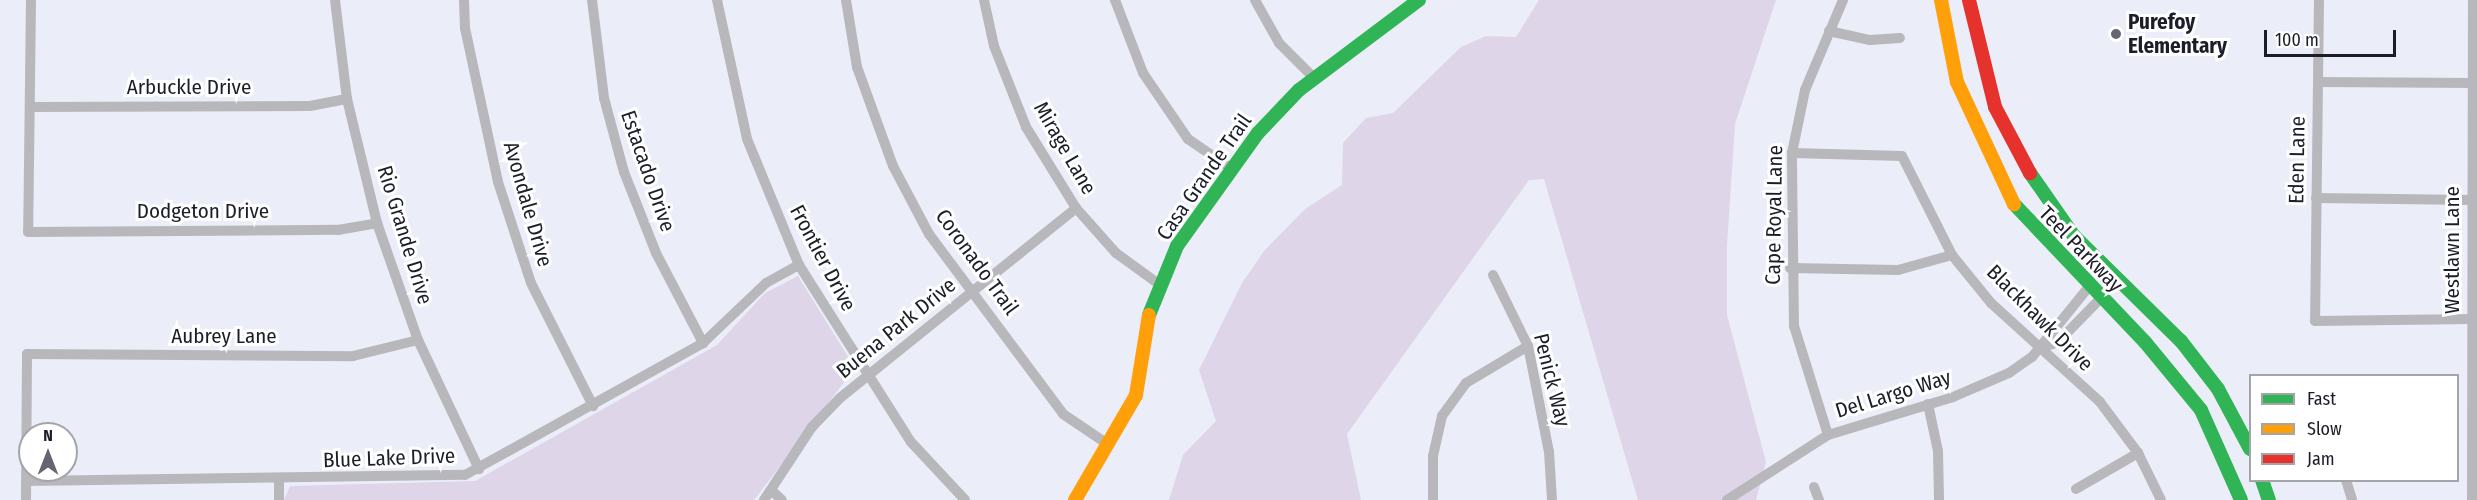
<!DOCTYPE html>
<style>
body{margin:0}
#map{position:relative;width:2477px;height:500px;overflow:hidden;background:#ebeef8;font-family:"Fira Sans Condensed",sans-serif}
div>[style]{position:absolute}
.green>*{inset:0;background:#ded5e9}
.street>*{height:10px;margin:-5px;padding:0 5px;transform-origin:5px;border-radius:5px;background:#b8b8bc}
.fast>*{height:14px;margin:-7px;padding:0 7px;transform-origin:7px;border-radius:7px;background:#30b455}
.slow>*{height:14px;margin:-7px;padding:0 7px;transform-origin:7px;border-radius:7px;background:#ff9f0a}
.jam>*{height:14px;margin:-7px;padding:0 7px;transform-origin:7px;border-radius:7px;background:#e5322d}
.dots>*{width:16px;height:16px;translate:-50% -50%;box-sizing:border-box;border:3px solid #fff;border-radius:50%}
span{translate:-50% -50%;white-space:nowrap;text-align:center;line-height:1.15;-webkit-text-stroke:6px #fff;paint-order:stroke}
.poi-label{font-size:21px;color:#1b1e28;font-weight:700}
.left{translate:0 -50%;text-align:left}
.street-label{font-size:21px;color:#1b1e28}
.legend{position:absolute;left:2249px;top:374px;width:210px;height:108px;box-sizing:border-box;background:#fff;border:2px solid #a4a5a9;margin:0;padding:8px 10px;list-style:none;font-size:18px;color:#1b1e28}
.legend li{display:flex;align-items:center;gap:12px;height:30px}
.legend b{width:30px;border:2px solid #a4a5a9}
.north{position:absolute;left:18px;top:422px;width:60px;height:60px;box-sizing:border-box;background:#fff;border:2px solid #a4a5a9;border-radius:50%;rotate:0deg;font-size:16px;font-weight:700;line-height:24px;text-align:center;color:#1b1e28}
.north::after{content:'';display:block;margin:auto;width:21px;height:27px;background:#646771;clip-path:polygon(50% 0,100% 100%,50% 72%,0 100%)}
.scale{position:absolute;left:2264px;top:30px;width:132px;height:27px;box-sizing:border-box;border:3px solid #1b1e28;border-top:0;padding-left:8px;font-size:18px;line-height:21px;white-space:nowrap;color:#1b1e28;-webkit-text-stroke:4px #fff;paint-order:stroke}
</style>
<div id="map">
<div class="green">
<i style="clip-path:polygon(1539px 0,1776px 0,1735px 124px,1727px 246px,1727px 315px,1766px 462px,1756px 500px,1638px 500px,1544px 179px,1529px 180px,1347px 434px,1361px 500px,1169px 500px,1183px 455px,1216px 421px,1199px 370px,1242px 283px,1264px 251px,1305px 209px,1342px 185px,1343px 143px,1366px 118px,1393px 113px,1461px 47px,1486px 36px,1516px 37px)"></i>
<i style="clip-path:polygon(798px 276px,855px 368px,754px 500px,284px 500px,290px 486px,475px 481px,717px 345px,765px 293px)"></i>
</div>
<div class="street">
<i style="left:31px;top:0;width:232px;rotate:90.7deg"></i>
<i style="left:28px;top:232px;width:310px;rotate:-0.4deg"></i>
<i style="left:338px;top:230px;width:40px;rotate:-10deg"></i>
<i style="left:335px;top:0;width:100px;rotate:83.1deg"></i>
<i style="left:347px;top:99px;width:128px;rotate:76.4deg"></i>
<i style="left:377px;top:223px;width:124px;rotate:70.7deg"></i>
<i style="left:418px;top:340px;width:143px;rotate:64.7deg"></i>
<i style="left:464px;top:0;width:28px;rotate:88deg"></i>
<i style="left:465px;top:28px;width:157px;rotate:77.9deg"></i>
<i style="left:498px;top:182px;width:106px;rotate:71.9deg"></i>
<i style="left:531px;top:283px;width:138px;rotate:63.2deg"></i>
<i style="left:592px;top:0;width:99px;rotate:83deg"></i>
<i style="left:604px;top:98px;width:77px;rotate:74.9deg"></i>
<i style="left:624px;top:172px;width:87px;rotate:68.4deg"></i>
<i style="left:656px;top:253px;width:102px;rotate:62.4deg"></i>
<i style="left:717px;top:0;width:142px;rotate:77.8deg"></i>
<i style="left:747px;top:139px;width:136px;rotate:67.6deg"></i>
<i style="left:799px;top:265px;width:209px;rotate:57.7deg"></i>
<i style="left:911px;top:442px;width:79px;rotate:47deg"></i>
<i style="left:846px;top:0;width:68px;rotate:80.7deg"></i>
<i style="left:857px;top:67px;width:105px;rotate:70deg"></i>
<i style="left:893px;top:166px;width:77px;rotate:62.1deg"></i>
<i style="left:929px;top:234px;width:224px;rotate:53.3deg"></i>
<i style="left:1063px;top:414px;width:55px;rotate:34deg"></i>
<i style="left:984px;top:0;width:47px;rotate:77.7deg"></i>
<i style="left:994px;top:46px;width:87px;rotate:68.4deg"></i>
<i style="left:1026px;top:127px;width:95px;rotate:58.3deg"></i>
<i style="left:1076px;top:208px;width:60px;rotate:48.4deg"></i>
<i style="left:1116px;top:253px;width:54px;rotate:36deg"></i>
<i style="left:1115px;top:0;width:78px;rotate:69deg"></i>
<i style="left:1143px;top:73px;width:80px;rotate:55.7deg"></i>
<i style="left:1188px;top:139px;width:53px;rotate:34.3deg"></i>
<i style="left:1255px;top:0;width:49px;rotate:60.8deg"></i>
<i style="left:1279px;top:43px;width:49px;rotate:45deg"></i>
<i style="left:2319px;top:0;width:321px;rotate:90.7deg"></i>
<i style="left:2315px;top:321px;width:156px;rotate:-0.7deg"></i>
<i style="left:1829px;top:31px;width:42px;rotate:12.4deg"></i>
<i style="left:1870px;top:40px;width:30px;rotate:-4deg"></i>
<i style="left:2318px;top:82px;width:155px;rotate:0.4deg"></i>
<i style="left:30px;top:107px;width:280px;rotate:-0.2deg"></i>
<i style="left:310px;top:106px;width:38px;rotate:-11deg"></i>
<i style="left:1792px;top:153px;width:110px;rotate:1.6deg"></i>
<i style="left:1902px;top:156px;width:111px;rotate:63.2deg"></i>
<i style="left:1952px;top:255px;width:62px;rotate:50.9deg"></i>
<i style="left:1991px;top:303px;width:147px;rotate:42.2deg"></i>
<i style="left:2100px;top:402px;width:64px;rotate:53.3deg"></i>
<i style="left:2138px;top:453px;width:52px;rotate:63.9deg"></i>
<i style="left:2316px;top:198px;width:156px;rotate:0.7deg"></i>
<i style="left:1790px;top:268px;width:108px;rotate:1.1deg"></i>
<i style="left:1898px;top:270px;width:56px;rotate:-15.5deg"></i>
<i style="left:1493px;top:275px;width:79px;rotate:63.8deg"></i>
<i style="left:1528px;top:346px;width:108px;rotate:78.8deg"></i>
<i style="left:1549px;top:452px;width:48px;rotate:86.4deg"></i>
<i style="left:2040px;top:348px;width:19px;rotate:-18deg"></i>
<i style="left:2058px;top:342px;width:59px;rotate:-45.7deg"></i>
<i style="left:1928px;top:404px;width:48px;rotate:78deg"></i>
<i style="left:1938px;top:451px;width:49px;rotate:88.8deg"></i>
<i style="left:1828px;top:435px;width:114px;rotate:-107.3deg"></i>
<i style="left:1794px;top:326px;width:173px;rotate:-90.7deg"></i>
<i style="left:1792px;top:153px;width:64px;rotate:-78.3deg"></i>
<i style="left:1805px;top:90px;width:98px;rotate:-67.1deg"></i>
<i style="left:2346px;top:480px;width:21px;rotate:73deg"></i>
<i style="left:26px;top:481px;width:439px;rotate:-0.8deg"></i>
<i style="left:465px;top:475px;width:272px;rotate:-29deg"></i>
<i style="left:703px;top:343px;width:87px;rotate:-43.6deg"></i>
<i style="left:766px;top:283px;width:38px;rotate:-29deg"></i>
<i style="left:279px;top:481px;width:19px;rotate:90deg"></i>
<i style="left:1814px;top:487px;width:14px;rotate:69deg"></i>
<i style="left:2076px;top:489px;width:72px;rotate:-30.1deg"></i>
<i style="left:772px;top:491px;width:13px;rotate:42deg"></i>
<i style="left:26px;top:500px;width:146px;rotate:-89.6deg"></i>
<i style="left:27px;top:354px;width:326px;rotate:0.4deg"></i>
<i style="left:353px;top:356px;width:67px;rotate:-13.8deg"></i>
<i style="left:764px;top:500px;width:87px;rotate:-56.7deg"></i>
<i style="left:812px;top:427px;width:40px;rotate:-46deg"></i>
<i style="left:840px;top:398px;width:303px;rotate:-38.8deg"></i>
<i style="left:1433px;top:500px;width:44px;rotate:-90deg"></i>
<i style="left:1433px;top:456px;width:41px;rotate:-77.3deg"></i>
<i style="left:1442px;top:416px;width:41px;rotate:-54deg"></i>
<i style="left:1466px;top:383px;width:72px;rotate:-30.8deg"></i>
<i style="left:1727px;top:500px;width:120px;rotate:-32.8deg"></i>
<i style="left:1828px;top:435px;width:131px;rotate:-16.9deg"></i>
<i style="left:1953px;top:397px;width:61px;rotate:-23.2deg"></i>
<i style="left:2009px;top:373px;width:28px;rotate:-35deg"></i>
<i style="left:2032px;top:357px;width:87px;rotate:-51deg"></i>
<i style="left:2472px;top:500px;width:500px;rotate:-89.89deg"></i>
</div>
<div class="fast">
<i style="left:2030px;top:173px;width:77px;rotate:55.1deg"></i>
<i style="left:2074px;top:236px;width:150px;rotate:44.5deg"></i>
<i style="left:2181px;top:341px;width:61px;rotate:52.4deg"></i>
<i style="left:2218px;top:389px;width:68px;rotate:61.9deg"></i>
<i style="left:2014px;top:204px;width:190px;rotate:46.5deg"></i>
<i style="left:2145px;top:342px;width:88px;rotate:50.5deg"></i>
<i style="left:2201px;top:410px;width:98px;rotate:66deg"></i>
<i style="left:1149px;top:315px;width:74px;rotate:-67.9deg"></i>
<i style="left:1177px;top:246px;width:139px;rotate:-54.4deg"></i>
<i style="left:1258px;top:133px;width:59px;rotate:-46.4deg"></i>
<i style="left:1299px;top:90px;width:150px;rotate:-36.9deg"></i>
<i style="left:2262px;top:480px;width:21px;rotate:71deg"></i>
</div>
<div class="slow">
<i style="left:1941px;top:0;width:84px;rotate:79deg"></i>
<i style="left:1957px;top:82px;width:135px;rotate:65deg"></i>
<i style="left:1075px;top:500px;width:121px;rotate:-59.8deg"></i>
<i style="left:1136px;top:395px;width:81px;rotate:-80.8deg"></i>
</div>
<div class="jam">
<i style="left:1969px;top:0;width:110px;rotate:76.3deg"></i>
<i style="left:1995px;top:107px;width:75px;rotate:62.1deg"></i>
</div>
<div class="dots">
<i style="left:2116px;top:34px;background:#646771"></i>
</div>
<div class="poi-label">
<span class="left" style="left:2128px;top:34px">Purefoy<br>Elementary</span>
</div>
<div class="street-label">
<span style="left:189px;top:87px">Arbuckle Drive</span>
<span style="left:1065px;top:148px;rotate:60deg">Mirage Lane</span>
<span style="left:2297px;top:160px;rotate:-89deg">Eden Lane</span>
<span style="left:648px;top:171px;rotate:71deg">Estacado Drive</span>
<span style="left:1204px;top:177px;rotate:-55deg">Casa Grande Trail</span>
<span style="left:528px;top:204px;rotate:74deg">Avondale Drive</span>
<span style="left:203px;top:211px">Dodgeton Drive</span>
<span style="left:1774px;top:215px;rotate:-89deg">Cape Royal Lane</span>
<span style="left:405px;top:235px;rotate:73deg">Rio Grande Drive</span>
<span style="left:2081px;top:249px;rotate:46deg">Teel Parkway</span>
<span style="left:2452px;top:250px;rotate:-90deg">Westlawn Lane</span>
<span style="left:823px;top:258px;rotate:62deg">Frontier Drive</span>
<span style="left:977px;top:262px;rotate:54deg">Coronado Trail</span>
<span style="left:2040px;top:318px;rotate:45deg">Blackhawk Drive</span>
<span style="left:896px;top:328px;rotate:-39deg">Buena Park Drive</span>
<span style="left:224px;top:336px">Aubrey Lane</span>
<span style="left:1552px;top:380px;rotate:76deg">Penick Way</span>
<span style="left:1893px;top:394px;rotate:-17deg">Del Largo Way</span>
<span style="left:389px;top:458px;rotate:-2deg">Blue Lake Drive</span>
</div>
<ul class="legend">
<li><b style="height:8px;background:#30b455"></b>Fast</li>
<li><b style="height:8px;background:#ff9f0a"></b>Slow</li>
<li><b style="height:8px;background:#e5322d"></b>Jam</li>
</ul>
<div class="north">N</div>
<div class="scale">100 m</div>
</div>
